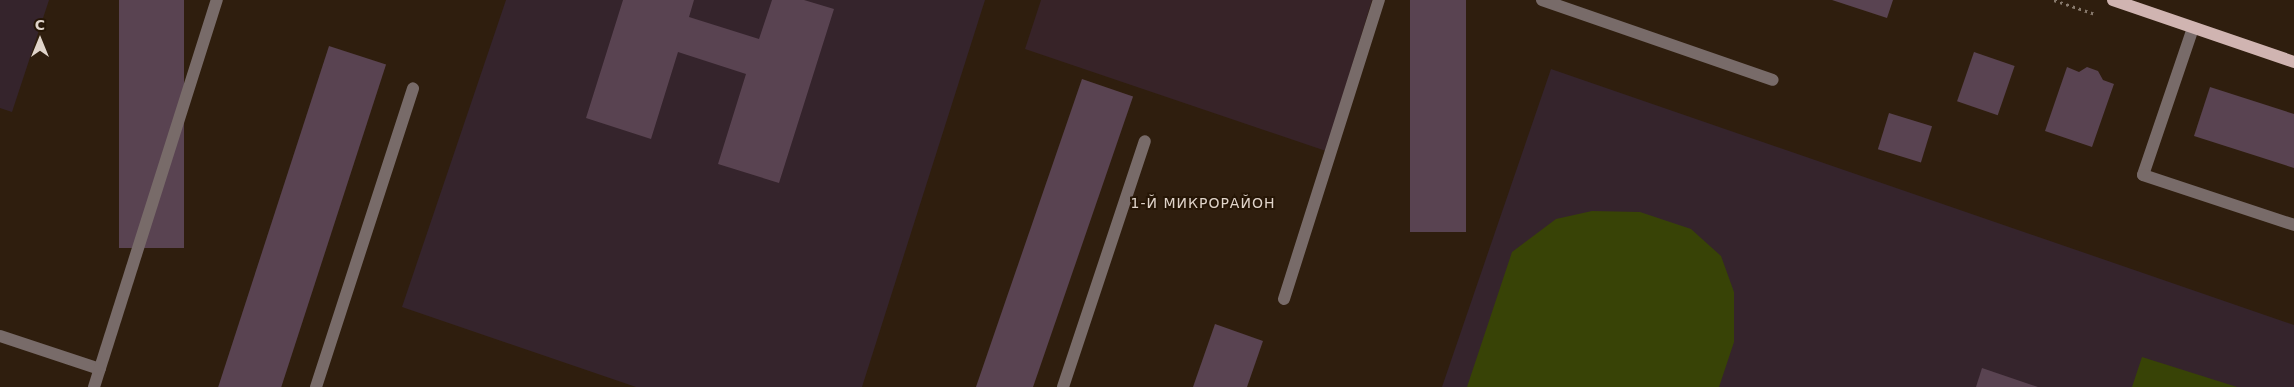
<!DOCTYPE html>
<meta charset="utf-8">
<style>
body{margin:0}
#map{position:relative;width:2294px;height:387px;overflow:hidden;background:#2f1e0e;font-family:"DejaVu Sans",sans-serif}
div>[style]{position:absolute}
.commercial>*{inset:0;background:#372328}
.education>*{inset:0;background:#35242c}
.green>*{inset:0;background:#384306}
.building>*{inset:0;background:#594351;transform-origin:0 0}
.path>*{height:3px;margin-top:-1.5px;transform-origin:0;background:repeating-linear-gradient(90deg,#87796c 0 2.5px,transparent 0 6.5px)}
.minor>*{height:12px;margin:-6px;padding:0 6px;transform-origin:6px;border-radius:6px;background:#786b69}
.major>*{height:12px;margin:-6px;padding:0 6px;transform-origin:6px;border-radius:6px;background:#d0b4b1}
span{translate:-50% -50%;white-space:nowrap;text-align:center;line-height:1.15;-webkit-text-stroke:4px #251505;paint-order:stroke}
.neighbourhood-label{font-size:14px;color:#e0d4ca;letter-spacing:1px}
.north{position:absolute;left:15px;top:15px;width:50px;height:50px;-webkit-text-stroke:4px #251505;paint-order:stroke;rotate:0deg;font-size:14px;font-weight:700;line-height:20px;text-align:center;color:#e0d4ca}
.north::after{content:'';display:block;margin:auto;width:18px;height:22px;background:#e0d4ca;clip-path:polygon(50% 0,100% 100%,50% 72%,0 100%)}
</style>
<div id="map">
<div class="commercial">
<i style="clip-path:polygon(1041px 0,1372px 0,1326px 151px,1025px 49px)"></i>
</div>
<div class="education">
<i style="clip-path:polygon(0 0,49px 0,12px 112px,0 108px)"></i>
<i style="clip-path:polygon(506px 0,985px 0,862px 387px,636px 387px,402px 307px)"></i>
<i style="clip-path:polygon(1551px 69px,2294px 325px,2294px 387px,1442px 387px)"></i>
</div>
<div class="green">
<i style="clip-path:polygon(1592px 211px,1640px 212px,1691px 229px,1721px 256px,1734px 292px,1734px 342px,1719px 387px,1467px 387px,1512px 252px,1556px 219px)"></i>
<i style="clip-path:polygon(2142px 357px,2237px 387px,2132px 387px)"></i>
</div>
<div class="building">
<i style="left:119px;top:0;width:65px;height:248px"></i>
<i style="clip-path:polygon(623px 0,694px 0,689px 17px,759px 39px,772px 0,804px 0,834px 9px,779px 183px,718px 164px,746px 74px,678px 52px,651px 139px,586px 118px)"></i>
<i style="left:1410px;top:0;width:56px;height:232px"></i>
<i style="clip-path:polygon(1832px 0,1893px 0,1887px 18px)"></i>
<i style="left:329px;top:46px;width:60px;height:360px;rotate:18deg"></i>
<i style="left:1974px;top:52px;width:43px;height:52px;rotate:19deg"></i>
<i style="clip-path:polygon(2067px 67px,2079px 72px,2087px 67px,2098px 71px,2103px 80px,2114px 84px,2092px 147px,2045px 131px)"></i>
<i style="left:1082px;top:79px;width:54px;height:326px;rotate:19deg"></i>
<i style="clip-path:polygon(2210px 87px,2294px 114px,2294px 168px,2194px 136px)"></i>
<i style="left:1889px;top:113px;width:45px;height:38px;rotate:17deg"></i>
<i style="clip-path:polygon(1215px 324px,1263px 341px,1247px 387px,1193px 387px)"></i>
<i style="clip-path:polygon(1982px 368px,2038px 387px,1976px 387px)"></i>
</div>
<div class="path">
<i style="left:2054px;top:0;width:43px;rotate:18.9deg"></i>
</div>
<div class="minor">
<i style="left:1542px;top:0;width:244px;rotate:19.1deg"></i>
<i style="left:2193px;top:28px;width:155px;rotate:108.8deg"></i>
<i style="left:2143px;top:175px;width:159px;rotate:18.3deg"></i>
<i style="left:1284px;top:299px;width:314px;rotate:-72.4deg"></i>
<i style="left:0;top:336px;width:105px;rotate:18.3deg"></i>
<i style="left:94px;top:387px;width:406px;rotate:-72.4deg"></i>
<i style="left:316px;top:387px;width:314px;rotate:-72deg"></i>
<i style="left:1063px;top:387px;width:259px;rotate:-71.6deg"></i>
</div>
<div class="major">
<i style="left:2113px;top:0;width:191px;rotate:18.9deg"></i>
</div>
<div class="neighbourhood-label">
<span style="left:1203px;top:203px">1-Й МИКРОРАЙОН</span>
</div>
<div class="north">С</div>
</div>
